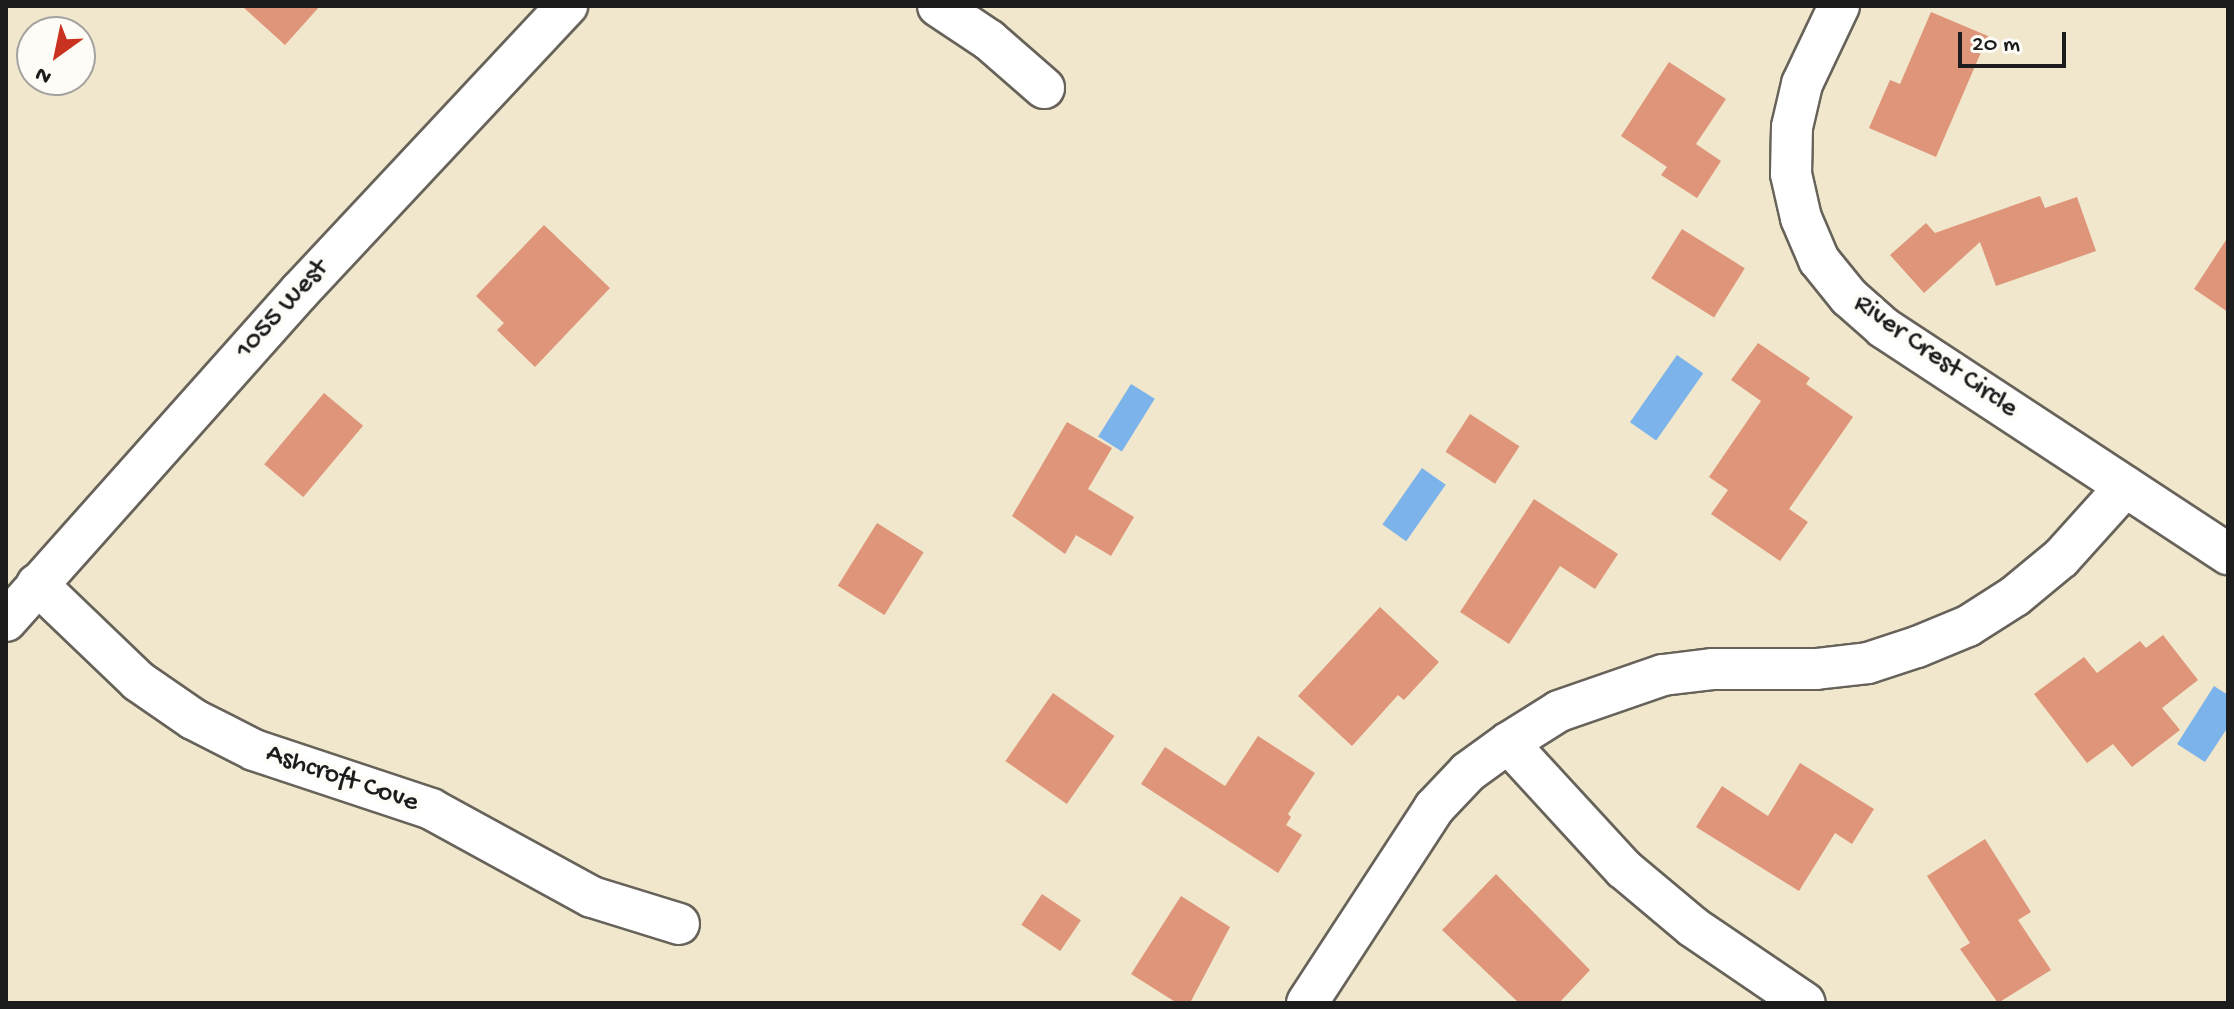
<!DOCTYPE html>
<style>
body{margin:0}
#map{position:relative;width:2234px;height:1009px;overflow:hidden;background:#f1e7cc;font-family:"Gochi Hand",sans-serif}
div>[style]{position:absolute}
.water>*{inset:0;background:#7cb3eb;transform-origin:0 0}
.building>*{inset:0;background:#de9579;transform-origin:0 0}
.roads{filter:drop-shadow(2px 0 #67635a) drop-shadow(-2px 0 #67635a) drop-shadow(0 2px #67635a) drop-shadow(0 -2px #67635a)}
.minor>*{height:40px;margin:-20px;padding:0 20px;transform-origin:20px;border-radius:20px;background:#fff}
span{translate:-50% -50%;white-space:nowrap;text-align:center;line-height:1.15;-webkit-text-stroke:8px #fdfcf7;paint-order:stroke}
.street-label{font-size:28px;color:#1c1c1c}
.frame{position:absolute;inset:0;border:8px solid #1c1c1c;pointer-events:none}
.north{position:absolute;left:16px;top:16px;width:80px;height:80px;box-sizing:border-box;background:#fdfcf7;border:2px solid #a3a29f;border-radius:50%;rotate:213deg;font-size:22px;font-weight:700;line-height:32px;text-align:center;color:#1c1c1c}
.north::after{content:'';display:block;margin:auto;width:28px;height:36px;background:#c8321e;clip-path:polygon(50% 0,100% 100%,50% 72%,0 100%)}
.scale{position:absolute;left:1958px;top:32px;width:108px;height:36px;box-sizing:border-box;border:4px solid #1c1c1c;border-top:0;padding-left:10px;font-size:24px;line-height:28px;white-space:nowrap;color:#1c1c1c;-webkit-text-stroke:6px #fdfcf7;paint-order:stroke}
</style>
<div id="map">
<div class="water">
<i style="left:1677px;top:355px;width:32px;height:82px;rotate:35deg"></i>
<i style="left:1131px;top:384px;width:28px;height:62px;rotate:32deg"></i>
<i style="left:1422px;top:468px;width:29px;height:69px;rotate:35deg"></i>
<i style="clip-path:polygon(2214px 686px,2228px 695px,2228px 727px,2205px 762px,2177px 744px)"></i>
</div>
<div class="building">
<i style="clip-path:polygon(242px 6px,320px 6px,285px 45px)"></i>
<i style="clip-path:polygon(1931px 12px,1988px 36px,1936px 157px,1869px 128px,1890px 80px,1900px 84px)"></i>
<i style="clip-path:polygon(1669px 62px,1726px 99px,1696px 144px,1721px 161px,1697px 198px,1661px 175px,1667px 167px,1621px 136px)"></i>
<i style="clip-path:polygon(2040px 196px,2045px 208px,2077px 197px,2096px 251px,1996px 286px,1980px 242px,1924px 293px,1890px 255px,1926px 223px,1935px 233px)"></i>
<i style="clip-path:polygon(544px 225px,610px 288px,535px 367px,497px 330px,504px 323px,476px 296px)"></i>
<i style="left:1682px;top:229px;width:74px;height:58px;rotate:32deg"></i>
<i style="clip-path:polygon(2228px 237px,2228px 312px,2194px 289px)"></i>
<i style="clip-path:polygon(1758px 343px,1810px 378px,1806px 384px,1853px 417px,1789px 509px,1808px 522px,1780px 561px,1711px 514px,1728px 490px,1709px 477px,1761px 401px,1731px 380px)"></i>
<i style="left:324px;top:393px;width:51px;height:93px;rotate:40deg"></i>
<i style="left:1470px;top:414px;width:59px;height:45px;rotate:33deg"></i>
<i style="clip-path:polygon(1067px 422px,1112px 448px,1088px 489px,1134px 517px,1111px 556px,1076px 535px,1065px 554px,1012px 516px)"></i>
<i style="clip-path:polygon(1534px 499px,1618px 554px,1595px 589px,1560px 566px,1509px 644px,1460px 612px)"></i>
<i style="left:877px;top:523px;width:55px;height:74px;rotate:32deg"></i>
<i style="clip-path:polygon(1380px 607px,1439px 662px,1404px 700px,1398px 695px,1352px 746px,1298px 696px)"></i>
<i style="clip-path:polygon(2163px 635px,2198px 680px,2162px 708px,2180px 730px,2132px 767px,2113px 744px,2087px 763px,2034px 694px,2084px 657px,2097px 673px,2140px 641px,2146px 648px)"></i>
<i style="left:1053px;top:693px;width:75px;height:83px;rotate:35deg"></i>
<i style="clip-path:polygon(1258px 736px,1315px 773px,1288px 814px,1291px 817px,1286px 825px,1302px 835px,1278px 873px,1141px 784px,1165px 747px,1225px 786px)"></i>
<i style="clip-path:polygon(1800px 763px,1874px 809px,1852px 844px,1835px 833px,1799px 891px,1696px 827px,1722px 786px,1768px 816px)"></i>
<i style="clip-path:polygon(1985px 839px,2031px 912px,2018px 920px,2051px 970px,1998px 1003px,1960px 949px,1970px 943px,1927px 876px)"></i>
<i style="clip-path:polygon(1496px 874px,1590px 970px,1559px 1003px,1519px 1003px,1442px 930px)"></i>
<i style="left:1042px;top:894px;width:47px;height:37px;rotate:34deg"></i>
<i style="clip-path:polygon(1181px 896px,1230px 927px,1190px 1003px,1177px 1003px,1131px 974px)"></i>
</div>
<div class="roads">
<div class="minor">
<i style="left:938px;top:6px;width:61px;rotate:33.7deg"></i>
<i style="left:989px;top:40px;width:73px;rotate:41.1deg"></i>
<i style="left:1839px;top:6px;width:86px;rotate:115.4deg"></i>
<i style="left:1802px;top:84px;width:44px;rotate:103.1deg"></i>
<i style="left:1792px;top:127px;width:47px;rotate:91.2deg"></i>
<i style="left:1791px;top:174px;width:45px;rotate:77.2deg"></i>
<i style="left:1801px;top:218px;width:46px;rotate:66.8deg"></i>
<i style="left:1819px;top:260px;width:48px;rotate:51deg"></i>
<i style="left:1849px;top:297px;width:47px;rotate:41.5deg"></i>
<i style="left:1884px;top:328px;width:412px;rotate:33.3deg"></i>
<i style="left:37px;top:584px;width:140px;rotate:43.8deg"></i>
<i style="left:138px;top:681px;width:67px;rotate:34.6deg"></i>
<i style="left:193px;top:719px;width:68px;rotate:26.9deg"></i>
<i style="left:254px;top:750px;width:187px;rotate:18.4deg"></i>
<i style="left:431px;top:809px;width:183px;rotate:28.7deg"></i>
<i style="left:592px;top:897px;width:91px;rotate:17.2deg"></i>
<i style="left:6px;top:621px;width:442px;rotate:-48.3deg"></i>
<i style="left:300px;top:291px;width:391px;rotate:-46.9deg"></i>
<i style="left:1508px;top:743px;width:171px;rotate:47.4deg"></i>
<i style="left:1624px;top:869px;width:90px;rotate:40deg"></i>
<i style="left:1693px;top:927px;width:135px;rotate:34.2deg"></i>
<i style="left:1307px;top:1003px;width:233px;rotate:-56.9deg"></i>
<i style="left:1434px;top:808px;width:50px;rotate:-46.6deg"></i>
<i style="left:1468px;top:772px;width:49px;rotate:-35.9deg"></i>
<i style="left:1508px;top:743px;width:60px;rotate:-32.1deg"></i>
<i style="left:1559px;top:711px;width:110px;rotate:-19.1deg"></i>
<i style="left:1663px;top:675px;width:49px;rotate:-7deg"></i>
<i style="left:1712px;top:669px;width:104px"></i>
<i style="left:1816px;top:669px;width:52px;rotate:-6.6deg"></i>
<i style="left:1868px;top:663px;width:52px;rotate:-18.1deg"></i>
<i style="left:1917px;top:647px;width:55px;rotate:-22.4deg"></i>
<i style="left:1968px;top:626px;width:56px;rotate:-32.6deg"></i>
<i style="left:2015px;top:596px;width:60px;rotate:-39.6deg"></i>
<i style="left:2061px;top:558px;width:96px;rotate:-48deg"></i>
</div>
</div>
<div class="street-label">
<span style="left:283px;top:310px;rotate:-48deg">1055 West</span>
<span style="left:1935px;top:357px;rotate:35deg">River Crest Circle</span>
<span style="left:342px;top:779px;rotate:19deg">Ashcroft Cove</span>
</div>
<div class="frame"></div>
<div class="north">N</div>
<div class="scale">20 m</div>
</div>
